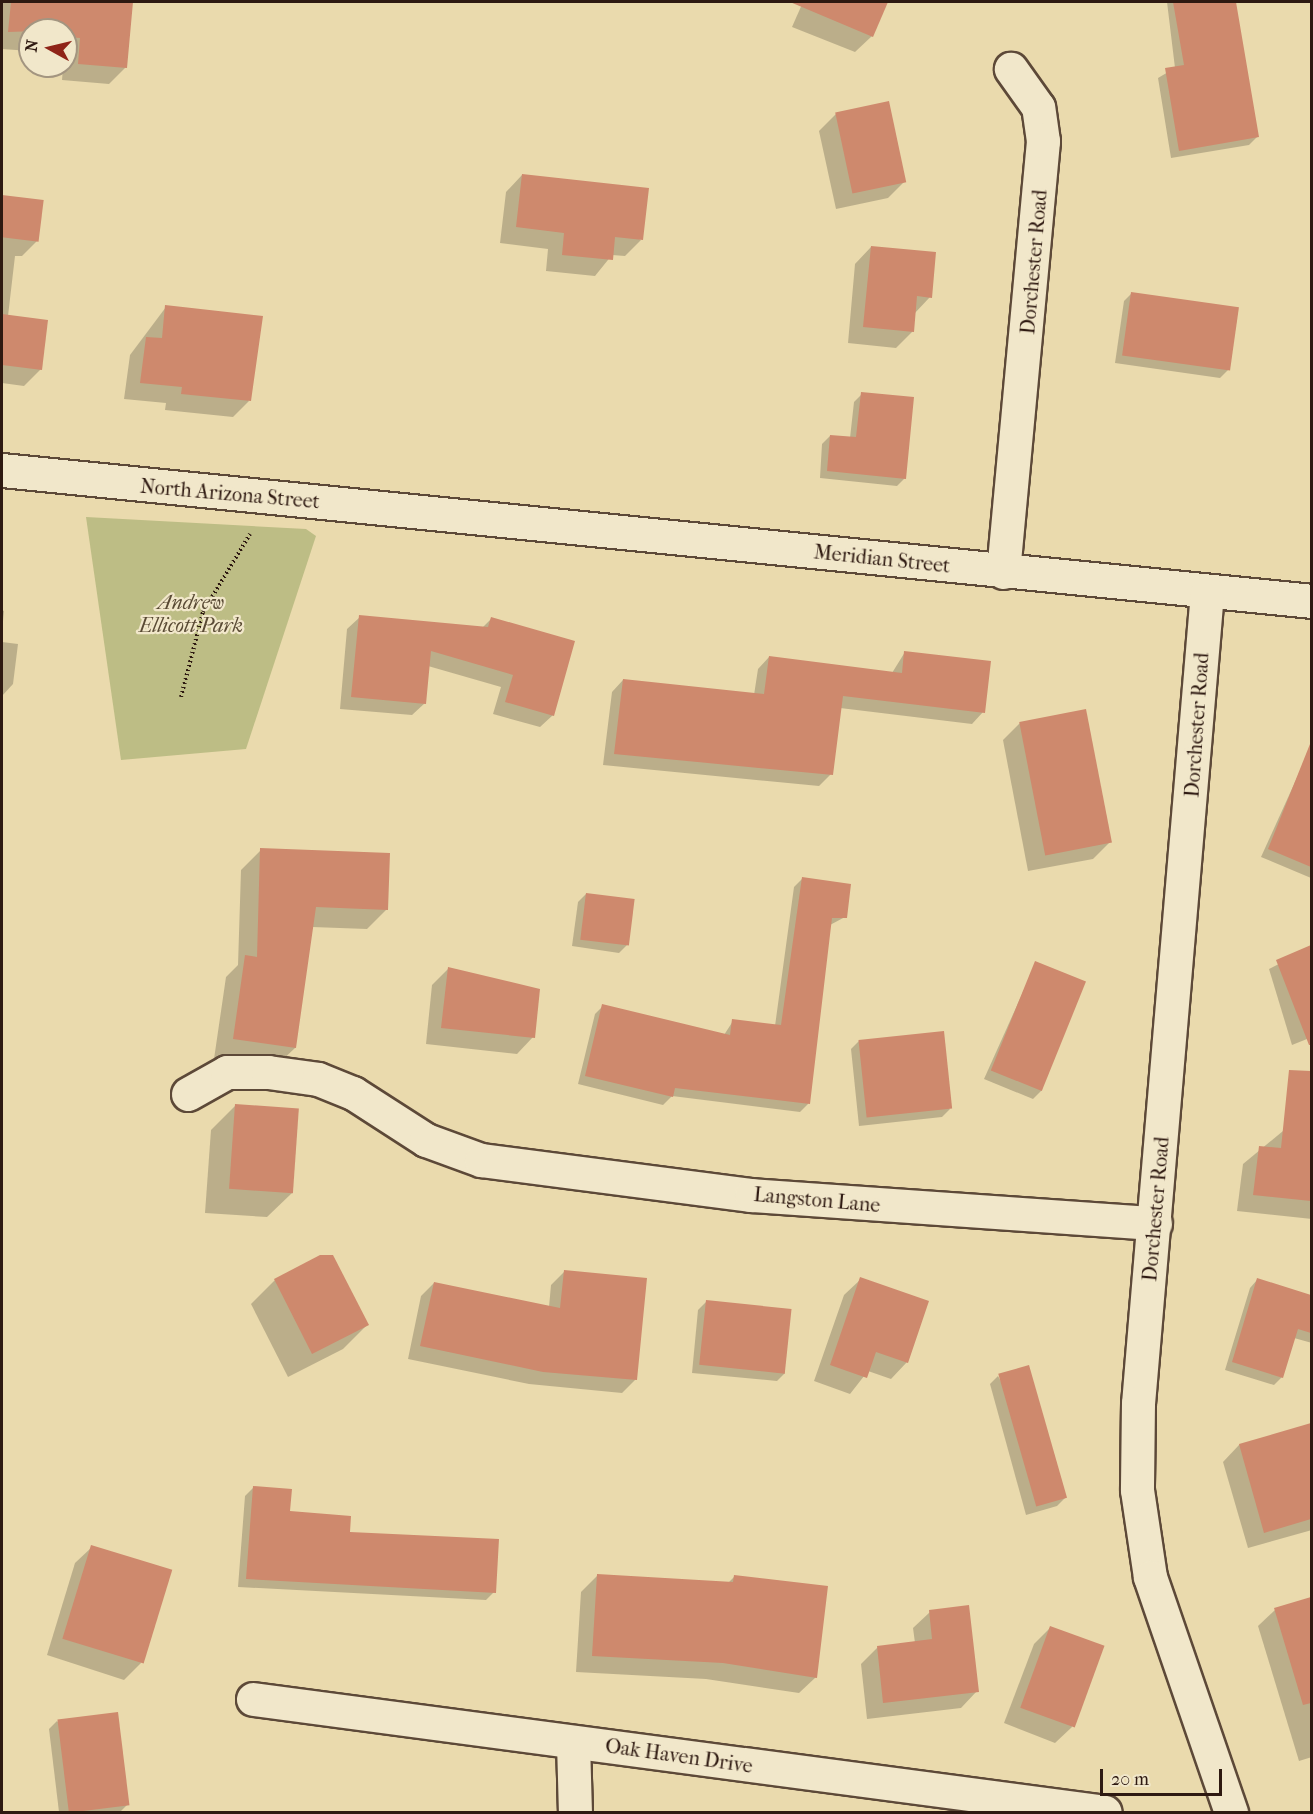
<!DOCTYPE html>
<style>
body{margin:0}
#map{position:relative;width:1313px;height:1814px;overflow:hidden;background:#eadaad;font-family:"IM FELL French Canon",serif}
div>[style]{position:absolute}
.green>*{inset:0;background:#bdbd85}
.shadow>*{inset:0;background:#0003}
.building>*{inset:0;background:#ce896d;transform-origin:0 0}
.path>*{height:4px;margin-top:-2px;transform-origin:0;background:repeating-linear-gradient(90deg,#2e1911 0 1.5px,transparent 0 4.5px)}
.roads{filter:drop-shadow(2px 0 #5d4938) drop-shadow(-2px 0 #5d4938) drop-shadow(0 2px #5d4938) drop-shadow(0 -2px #5d4938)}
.minor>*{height:33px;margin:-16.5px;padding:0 16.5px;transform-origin:16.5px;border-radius:16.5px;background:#f1e7ca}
span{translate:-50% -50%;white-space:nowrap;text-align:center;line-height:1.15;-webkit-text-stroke:4.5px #f1e7ca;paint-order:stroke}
.street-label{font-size:20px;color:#2e1911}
.park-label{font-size:20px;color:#594a34;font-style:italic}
.frame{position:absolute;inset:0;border:3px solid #2e1911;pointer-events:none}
.north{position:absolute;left:18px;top:18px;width:60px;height:60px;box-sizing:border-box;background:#f1e7ca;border:2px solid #a39580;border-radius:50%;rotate:278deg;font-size:16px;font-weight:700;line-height:24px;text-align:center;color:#2e1911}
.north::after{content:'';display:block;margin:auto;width:21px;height:27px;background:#8f2418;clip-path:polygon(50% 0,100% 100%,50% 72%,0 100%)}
.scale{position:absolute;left:1100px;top:1769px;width:122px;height:27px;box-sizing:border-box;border:3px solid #2e1911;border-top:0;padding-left:8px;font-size:18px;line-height:21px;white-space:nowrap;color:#2e1911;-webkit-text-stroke:4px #f1e7ca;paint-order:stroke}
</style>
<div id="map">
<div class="green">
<i style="clip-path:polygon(86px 517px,306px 529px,316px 536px,246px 749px,121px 760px)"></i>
</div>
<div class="shadow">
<i style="clip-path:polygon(2px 2px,132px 2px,126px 67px,109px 84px,62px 80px,66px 30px,30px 30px,30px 51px,2px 49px)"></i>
<i style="clip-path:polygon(803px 2px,886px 2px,872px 36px,855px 52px,792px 27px)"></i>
<i style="clip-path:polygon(1167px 2px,1234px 2px,1257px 137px,1249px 145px,1171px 158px,1158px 78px,1175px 68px)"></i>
<i style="clip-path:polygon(836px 114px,905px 181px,888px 198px,836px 209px,819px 131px)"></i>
<i style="clip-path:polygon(522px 175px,641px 240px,625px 256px,612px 255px,595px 276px,546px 271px,548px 249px,500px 243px,506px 192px)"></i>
<i style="clip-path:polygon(2px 197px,42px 201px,38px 240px,22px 256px,15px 256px,8px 316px,41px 369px,24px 386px,2px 383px)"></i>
<i style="clip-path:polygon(871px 247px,930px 297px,914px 314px,913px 331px,896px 348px,848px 343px,855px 264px)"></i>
<i style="clip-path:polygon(1132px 293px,1228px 370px,1220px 378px,1115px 363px,1124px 301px)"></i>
<i style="clip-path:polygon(166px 307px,249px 401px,233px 417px,165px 410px,166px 403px,124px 399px,130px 355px)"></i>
<i style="clip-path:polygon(862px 394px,905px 478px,897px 486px,820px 478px,822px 444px,830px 436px,850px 438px,854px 402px)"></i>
<i style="clip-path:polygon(2px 610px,4px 611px,2px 631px)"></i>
<i style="clip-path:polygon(360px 617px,482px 628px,491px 619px,553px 715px,540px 727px,493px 714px,501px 687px,428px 666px,425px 703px,412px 715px,340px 709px,347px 629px)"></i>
<i style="clip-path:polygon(2px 642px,18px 644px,13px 684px,2px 696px)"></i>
<i style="clip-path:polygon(905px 652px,983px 712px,972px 724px,840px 708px,831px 774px,819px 786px,603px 765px,612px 692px,623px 680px,754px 695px,758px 669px,769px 657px,892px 673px)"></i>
<i style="clip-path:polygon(1020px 723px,1110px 842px,1093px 859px,1028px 871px,1003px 740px)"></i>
<i style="clip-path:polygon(1305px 760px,1312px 763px,1311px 878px,1261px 857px)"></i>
<i style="clip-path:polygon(261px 850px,387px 909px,367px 929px,312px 927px,295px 1048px,275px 1067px,214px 1059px,226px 977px,238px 965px,241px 870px)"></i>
<i style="clip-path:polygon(802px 879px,845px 917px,830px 925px,808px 1104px,800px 1112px,672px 1096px,663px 1105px,578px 1084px,595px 1014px,603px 1006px,724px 1035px,733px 1021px,775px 1026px,794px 887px)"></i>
<i style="clip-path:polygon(586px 894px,627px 945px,619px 953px,572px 946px,578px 902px)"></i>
<i style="clip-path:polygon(1312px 947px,1312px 1037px,1292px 1045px,1269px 969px)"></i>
<i style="clip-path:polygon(1036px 963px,1041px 1091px,1033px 1099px,984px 1079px)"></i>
<i style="clip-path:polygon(449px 968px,533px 1037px,517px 1054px,426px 1044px,432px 985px)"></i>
<i style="clip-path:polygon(859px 1041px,950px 1109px,942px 1117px,859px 1126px,851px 1049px)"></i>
<i style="clip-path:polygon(235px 1106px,292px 1193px,267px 1217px,205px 1213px,211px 1130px)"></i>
<i style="clip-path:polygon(1283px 1131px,1312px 1134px,1312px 1219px,1237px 1211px,1243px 1164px)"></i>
<i style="clip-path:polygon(564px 1272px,636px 1379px,622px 1393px,529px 1384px,408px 1359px,421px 1296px,434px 1283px,549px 1307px,551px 1285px)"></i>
<i style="clip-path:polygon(861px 1279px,907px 1362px,891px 1379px,868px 1371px,850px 1394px,814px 1381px,844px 1295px)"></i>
<i style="clip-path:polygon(275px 1280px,367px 1325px,343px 1349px,288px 1377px,251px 1304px)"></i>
<i style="clip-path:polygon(1257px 1280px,1312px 1296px,1312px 1343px,1294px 1338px,1282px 1377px,1274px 1385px,1225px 1370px,1250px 1288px)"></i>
<i style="clip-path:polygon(706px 1302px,785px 1373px,777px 1381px,692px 1373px,698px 1310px)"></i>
<i style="clip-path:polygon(998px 1376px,1065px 1498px,1057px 1506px,1026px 1515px,990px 1384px)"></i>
<i style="clip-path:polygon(1312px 1424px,1312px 1530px,1248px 1548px,1223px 1462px,1239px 1445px)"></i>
<i style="clip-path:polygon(253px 1488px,288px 1513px,494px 1592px,486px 1600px,238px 1587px,245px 1496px)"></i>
<i style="clip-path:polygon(92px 1547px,141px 1663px,124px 1680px,47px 1655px,75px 1563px)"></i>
<i style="clip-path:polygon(597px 1576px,728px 1583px,734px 1577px,816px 1677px,799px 1693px,706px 1679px,576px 1672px,581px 1592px)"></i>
<i style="clip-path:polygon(1312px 1599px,1312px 1757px,1299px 1761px,1258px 1626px,1275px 1610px)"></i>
<i style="clip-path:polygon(930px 1612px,977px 1691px,961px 1708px,867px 1719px,861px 1664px,878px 1647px,915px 1643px,913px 1628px)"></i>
<i style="clip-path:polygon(1050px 1628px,1072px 1727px,1055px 1743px,1004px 1723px,1034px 1644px)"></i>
<i style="clip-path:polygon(57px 1721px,128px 1804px,120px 1812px,59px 1812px,49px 1729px)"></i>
</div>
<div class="building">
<i style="clip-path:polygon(11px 2px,133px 2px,127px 68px,78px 64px,80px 38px,66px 37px,66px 30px,8px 32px)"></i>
<i style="clip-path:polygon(790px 2px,888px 2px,873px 37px)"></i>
<i style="clip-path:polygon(1173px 2px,1236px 2px,1259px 137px,1179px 151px,1165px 68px,1184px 65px)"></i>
<i style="left:889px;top:101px;width:83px;height:55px;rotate:78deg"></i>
<i style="clip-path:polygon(522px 174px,649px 188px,643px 240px,615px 237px,613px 260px,562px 255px,564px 233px,516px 227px)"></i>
<i style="left:2px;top:195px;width:42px;height:42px;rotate:7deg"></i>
<i style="clip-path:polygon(871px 246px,936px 252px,932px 298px,917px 296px,914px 332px,863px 327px)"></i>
<i style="left:1131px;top:292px;width:109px;height:64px;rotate:8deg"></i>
<i style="clip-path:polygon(165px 305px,263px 316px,251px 401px,181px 394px,182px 387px,140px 383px,146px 337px,162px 338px)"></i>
<i style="clip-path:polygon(2px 314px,48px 320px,42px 370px,2px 365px)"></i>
<i style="clip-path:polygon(861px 392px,914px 397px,906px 479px,827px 471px,830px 435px,856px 437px)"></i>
<i style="clip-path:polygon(359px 615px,488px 627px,491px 617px,575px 641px,554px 716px,505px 702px,513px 675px,431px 651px,426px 704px,351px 697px)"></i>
<i style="clip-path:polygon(904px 651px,991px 661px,985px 713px,843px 696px,833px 775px,614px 754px,623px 679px,764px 694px,769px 656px,902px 673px)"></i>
<i style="left:1086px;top:709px;width:136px;height:68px;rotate:79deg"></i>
<i style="clip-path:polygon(1310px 744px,1311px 744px,1311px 867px,1268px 849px)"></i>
<i style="clip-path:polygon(260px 848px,390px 853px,388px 910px,316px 907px,296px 1048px,233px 1039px,245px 955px,257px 957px)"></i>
<i style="clip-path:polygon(802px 877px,851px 884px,847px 918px,832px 918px,810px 1104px,675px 1088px,673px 1097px,585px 1076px,602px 1004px,730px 1035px,732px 1019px,781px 1025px)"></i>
<i style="left:586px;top:893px;width:49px;height:47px;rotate:7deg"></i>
<i style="clip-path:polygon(1311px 945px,1311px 1045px,1309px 1045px,1276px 960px)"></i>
<i style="left:1035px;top:961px;width:55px;height:118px;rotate:22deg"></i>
<i style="clip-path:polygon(448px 967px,540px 989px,535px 1038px,441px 1028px)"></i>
<i style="left:944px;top:1031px;width:78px;height:86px;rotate:84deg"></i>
<i style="clip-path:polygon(1289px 1070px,1311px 1071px,1311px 1201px,1253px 1195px,1259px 1146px,1281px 1148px)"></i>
<i style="left:235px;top:1104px;width:64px;height:85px;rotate:4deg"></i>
<i style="clip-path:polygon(320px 1255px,333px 1255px,369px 1325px,312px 1354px,274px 1279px)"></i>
<i style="clip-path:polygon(564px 1270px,647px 1278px,637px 1380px,543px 1372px,420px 1346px,434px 1282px,560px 1308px)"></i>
<i style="clip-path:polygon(860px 1277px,929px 1301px,908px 1363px,876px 1352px,867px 1378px,830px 1365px)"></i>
<i style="clip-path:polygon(1257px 1278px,1311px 1295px,1311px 1333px,1298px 1329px,1283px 1378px,1232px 1362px)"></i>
<i style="left:706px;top:1300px;width:86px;height:65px;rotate:6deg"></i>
<i style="left:1029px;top:1365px;width:138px;height:32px;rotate:74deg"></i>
<i style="clip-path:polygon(1311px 1423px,1311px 1519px,1264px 1533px,1239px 1444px)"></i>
<i style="clip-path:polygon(253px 1486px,292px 1489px,290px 1511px,351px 1516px,350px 1532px,499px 1539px,496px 1593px,246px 1579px)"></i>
<i style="left:91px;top:1545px;width:85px;height:98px;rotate:17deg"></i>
<i style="clip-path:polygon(597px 1574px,733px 1582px,734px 1575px,828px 1586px,817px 1678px,723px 1663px,592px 1656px)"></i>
<i style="clip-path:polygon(1311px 1597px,1311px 1703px,1303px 1705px,1274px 1608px)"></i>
<i style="clip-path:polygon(969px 1605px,979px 1692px,883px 1703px,877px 1646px,932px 1639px,929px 1610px)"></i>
<i style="left:1050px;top:1626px;width:58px;height:87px;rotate:20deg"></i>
<i style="left:118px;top:1712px;width:94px;height:61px;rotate:83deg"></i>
</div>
<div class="path">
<i style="left:181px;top:697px;width:88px;rotate:-75.5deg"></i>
<i style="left:203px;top:612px;width:91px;rotate:-58.9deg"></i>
</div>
<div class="roads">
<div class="minor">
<i style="left:2px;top:470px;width:1317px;rotate:5.71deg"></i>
<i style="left:1003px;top:572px;width:433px;rotate:-84.7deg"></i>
<i style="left:1043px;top:141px;width:34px;rotate:-98deg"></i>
<i style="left:1038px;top:107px;width:47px;rotate:-125.4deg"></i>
<i style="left:1207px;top:592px;width:814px;rotate:94.86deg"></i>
<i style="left:1138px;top:1403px;width:87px;rotate:90.7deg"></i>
<i style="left:1137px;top:1490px;width:88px;rotate:81.5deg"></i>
<i style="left:1150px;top:1577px;width:249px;rotate:71deg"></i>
<i style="left:188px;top:1094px;width:45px;rotate:-29.4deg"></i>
<i style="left:227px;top:1072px;width:41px"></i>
<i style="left:268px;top:1072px;width:50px;rotate:8deg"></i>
<i style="left:318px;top:1079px;width:38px;rotate:22deg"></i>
<i style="left:353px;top:1093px;width:87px;rotate:32.8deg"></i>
<i style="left:426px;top:1140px;width:59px;rotate:20deg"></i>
<i style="left:481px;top:1160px;width:272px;rotate:7.4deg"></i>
<i style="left:751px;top:1195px;width:405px;rotate:4deg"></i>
<i style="left:253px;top:1699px;width:859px;rotate:7.55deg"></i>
<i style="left:573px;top:1742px;width:70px;rotate:88.4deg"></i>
</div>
</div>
<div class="street-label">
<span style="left:1034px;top:262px;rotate:-85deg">Dorchester Road</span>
<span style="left:230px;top:494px;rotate:5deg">North Arizona Street</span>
<span style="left:882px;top:559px;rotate:6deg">Meridian Street</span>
<span style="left:1197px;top:725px;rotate:-86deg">Dorchester Road</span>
<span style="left:817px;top:1200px;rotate:5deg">Langston Lane</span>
<span style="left:1156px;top:1209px;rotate:-85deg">Dorchester Road</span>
<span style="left:679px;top:1756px;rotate:8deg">Oak Haven Drive</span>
</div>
<div class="park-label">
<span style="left:191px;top:614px">Andrew<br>Ellicott Park</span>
</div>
<div class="frame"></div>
<div class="north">N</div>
<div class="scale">20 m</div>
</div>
